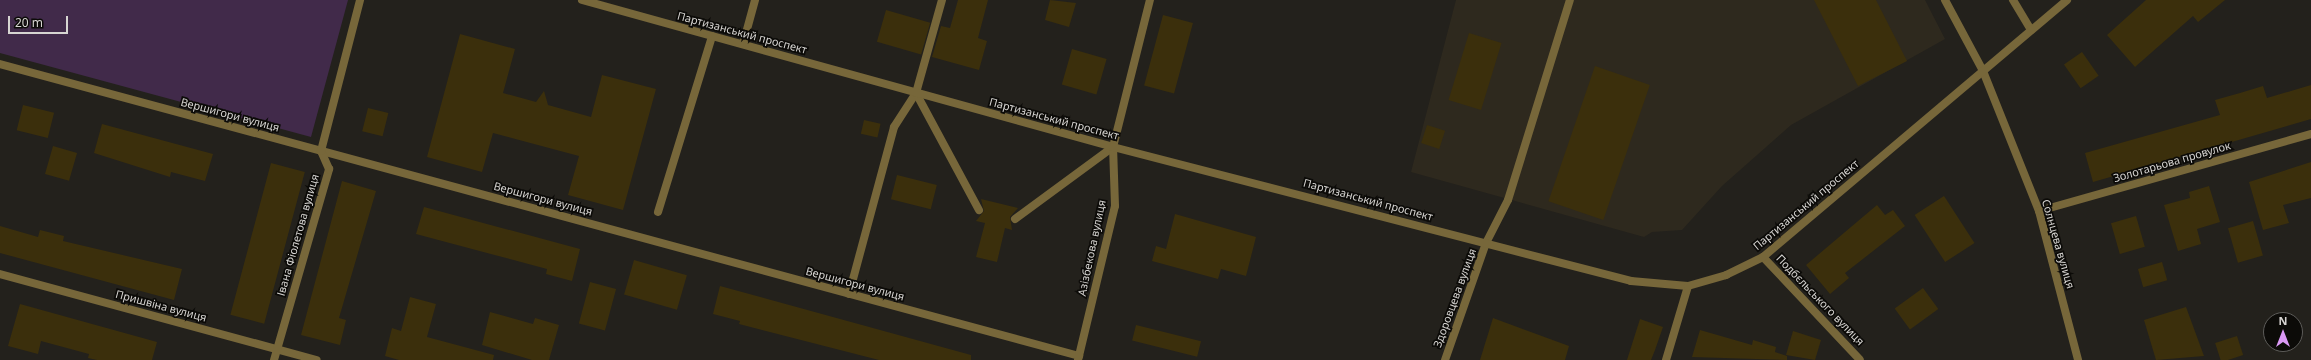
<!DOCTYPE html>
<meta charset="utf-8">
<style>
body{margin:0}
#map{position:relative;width:2311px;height:360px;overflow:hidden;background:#23211c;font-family:"Noto Sans",sans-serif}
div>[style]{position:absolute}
.built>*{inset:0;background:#2e291e}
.green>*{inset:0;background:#412a4a}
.building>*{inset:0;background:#3b2f0c;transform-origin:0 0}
.service>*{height:8px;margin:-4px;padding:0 4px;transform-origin:4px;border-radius:4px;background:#77673a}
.minor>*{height:8px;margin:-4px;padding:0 4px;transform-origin:4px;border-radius:4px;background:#77673a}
.tertiary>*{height:8px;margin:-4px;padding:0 4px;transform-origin:4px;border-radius:4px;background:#77673a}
span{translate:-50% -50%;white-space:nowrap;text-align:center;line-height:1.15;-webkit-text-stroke:3.5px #0c0b08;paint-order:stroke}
.street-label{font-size:11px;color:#d7d5d2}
.north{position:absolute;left:2263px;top:312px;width:40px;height:40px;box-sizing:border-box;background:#0c0b08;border:1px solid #5d5c59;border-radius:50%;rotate:0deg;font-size:11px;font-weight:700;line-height:16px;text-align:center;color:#d7d5d2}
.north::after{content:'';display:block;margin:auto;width:14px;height:18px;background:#db99f5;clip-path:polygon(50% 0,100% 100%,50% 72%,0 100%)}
.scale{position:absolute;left:8px;top:16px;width:60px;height:18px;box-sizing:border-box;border:2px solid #d7d5d2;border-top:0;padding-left:5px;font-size:12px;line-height:14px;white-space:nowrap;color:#d7d5d2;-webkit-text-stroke:3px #0c0b08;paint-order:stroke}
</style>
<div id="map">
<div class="built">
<i style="clip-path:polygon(1456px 0,1925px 0,1945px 39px,1791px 125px,1722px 186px,1682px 230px,1652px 232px,1644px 237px,1411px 172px)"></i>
</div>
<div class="green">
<i style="clip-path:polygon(0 0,348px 0,311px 137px,0 53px)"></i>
</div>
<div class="building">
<i style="clip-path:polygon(958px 0,988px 0,978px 38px,987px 41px,979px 70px,932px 57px,941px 26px,950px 28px)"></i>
<i style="clip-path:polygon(1050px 0,1076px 3px,1069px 27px,1045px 20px)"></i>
<i style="clip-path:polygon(1814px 0,1876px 0,1907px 61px,1858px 86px)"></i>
<i style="clip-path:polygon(2146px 0,2225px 0,2198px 22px,2193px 16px,2135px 67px,2107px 35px)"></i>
<i style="left:886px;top:10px;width:46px;height:33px;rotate:16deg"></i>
<i style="left:1163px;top:15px;width:31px;height:73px;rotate:15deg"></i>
<i style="left:1469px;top:33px;width:34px;height:70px;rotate:17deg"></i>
<i style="clip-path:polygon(460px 34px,515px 49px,503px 93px,536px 102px,544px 91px,548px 105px,591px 117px,602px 75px,656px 89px,623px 210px,568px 195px,579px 156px,493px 133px,482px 172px,427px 157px)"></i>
<i style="left:1072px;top:49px;width:36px;height:37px;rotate:16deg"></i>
<i style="left:2082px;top:52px;width:29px;height:22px;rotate:55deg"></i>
<i style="left:1595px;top:66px;width:58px;height:143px;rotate:19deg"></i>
<i style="clip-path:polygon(2311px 85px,2311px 119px,2093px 182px,2085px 153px,2220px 115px,2215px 100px,2240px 93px,2263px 86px,2267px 98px)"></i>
<i style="left:23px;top:105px;width:32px;height:26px;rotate:14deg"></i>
<i style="left:368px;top:108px;width:21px;height:24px;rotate:14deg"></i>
<i style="left:864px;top:120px;width:17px;height:14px;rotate:13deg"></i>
<i style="clip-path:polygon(102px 124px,213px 154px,205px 181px,171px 172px,170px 177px,94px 153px)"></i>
<i style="left:1427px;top:125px;width:19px;height:19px;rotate:18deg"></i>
<i style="left:53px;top:146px;width:25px;height:29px;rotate:16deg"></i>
<i style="clip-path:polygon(2311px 162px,2311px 198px,2283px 205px,2289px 223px,2263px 230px,2249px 182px)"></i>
<i style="left:271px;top:163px;width:35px;height:157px;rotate:15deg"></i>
<i style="left:897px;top:175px;width:41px;height:25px;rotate:14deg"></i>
<i style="clip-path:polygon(342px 181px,376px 191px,339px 318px,346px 320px,340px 345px,301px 335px)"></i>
<i style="clip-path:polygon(2209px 186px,2220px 222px,2197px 229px,2201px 244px,2178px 251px,2164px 205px,2190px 198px,2189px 192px)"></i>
<i style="left:1944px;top:196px;width:56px;height:35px;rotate:57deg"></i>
<i style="clip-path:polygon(981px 199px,1018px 208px,1010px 217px,1012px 230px,1005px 228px,997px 262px,976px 257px,985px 223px,976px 221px,984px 211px)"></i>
<i style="clip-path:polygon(1877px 205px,1885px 215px,1893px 210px,1905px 226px,1845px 273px,1849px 278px,1830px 294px,1806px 265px)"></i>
<i style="clip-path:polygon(424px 207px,580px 249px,572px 281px,546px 274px,547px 269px,416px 234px)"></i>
<i style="clip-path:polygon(1175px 214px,1256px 237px,1246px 276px,1221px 269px,1218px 279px,1152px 261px,1156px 246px,1166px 249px)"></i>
<i style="left:2136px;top:216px;width:32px;height:26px;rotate:74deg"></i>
<i style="left:2253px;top:221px;width:36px;height:26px;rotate:74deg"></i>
<i style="clip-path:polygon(0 226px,38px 237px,40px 230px,64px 236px,63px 241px,182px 269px,174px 300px,0 253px)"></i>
<i style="left:634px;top:260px;width:55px;height:36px;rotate:16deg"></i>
<i style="left:2162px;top:262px;width:19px;height:25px;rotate:74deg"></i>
<i style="left:590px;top:282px;width:27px;height:43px;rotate:15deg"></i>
<i style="clip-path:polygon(720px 286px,971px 355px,971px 360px,879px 360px,739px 324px,740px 321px,713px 314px)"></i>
<i style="left:1923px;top:288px;width:26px;height:35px;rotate:54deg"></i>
<i style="clip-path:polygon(410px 297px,436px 304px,427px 337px,494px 355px,493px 360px,399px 360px,385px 356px,392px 328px,401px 331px)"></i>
<i style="clip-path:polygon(20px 304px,157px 342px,152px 360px,97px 360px,88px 358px,89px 354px,41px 341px,38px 354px,8px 346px)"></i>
<i style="clip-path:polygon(2186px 307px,2204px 356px,2156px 360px,2144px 320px)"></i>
<i style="clip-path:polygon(490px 312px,533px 324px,535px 318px,559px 325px,549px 360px,532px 360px,482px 345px)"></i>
<i style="clip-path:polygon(1493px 318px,1569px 346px,1565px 360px,1480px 360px)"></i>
<i style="clip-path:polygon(1640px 319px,1663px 327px,1655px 350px,1651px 360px,1627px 360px)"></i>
<i style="left:1136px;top:325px;width:67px;height:16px;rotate:14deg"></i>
<i style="clip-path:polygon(1700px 330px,1752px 345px,1753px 340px,1776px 347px,1775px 352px,1787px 356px,1787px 360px,1692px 357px)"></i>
<i style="clip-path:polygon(1793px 331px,1821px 340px,1815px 360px,1786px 355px)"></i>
<i style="left:2237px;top:336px;width:20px;height:23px;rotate:72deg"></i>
</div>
<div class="service">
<i style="left:1945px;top:0;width:81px;rotate:61.8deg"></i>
<i style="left:658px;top:212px;width:184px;rotate:-72.9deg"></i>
<i style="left:1015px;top:219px;width:122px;rotate:-36.3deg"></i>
<i style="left:1486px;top:243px;width:48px;rotate:-62.9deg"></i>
<i style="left:1508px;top:200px;width:209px;rotate:-72.8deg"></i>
<i style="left:849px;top:294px;width:173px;rotate:-74.9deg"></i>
<i style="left:894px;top:127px;width:40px;rotate:-57.1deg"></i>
<i style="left:916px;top:93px;width:133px;rotate:61.7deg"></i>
</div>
<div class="minor">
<i style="left:2013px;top:0;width:35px;rotate:59deg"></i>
<i style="left:743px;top:44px;width:46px;rotate:-74.7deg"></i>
<i style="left:0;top:64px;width:1118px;rotate:15.14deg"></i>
<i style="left:1983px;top:71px;width:151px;rotate:68.2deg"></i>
<i style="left:2039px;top:211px;width:154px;rotate:75.3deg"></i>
<i style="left:916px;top:93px;width:97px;rotate:-74.4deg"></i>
<i style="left:2039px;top:211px;width:283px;rotate:-15.8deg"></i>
<i style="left:1763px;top:257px;width:141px;rotate:46.7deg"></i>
<i style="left:0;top:274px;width:328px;rotate:15.2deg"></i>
<i style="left:274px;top:360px;width:199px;rotate:-73.9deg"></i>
<i style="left:329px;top:169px;width:20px;rotate:-114deg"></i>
<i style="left:321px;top:151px;width:156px;rotate:-75.5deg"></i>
<i style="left:1078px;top:360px;width:158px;rotate:-76.5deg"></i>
<i style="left:1115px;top:206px;width:59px;rotate:-91.9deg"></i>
<i style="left:1113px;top:147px;width:152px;rotate:-75.9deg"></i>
<i style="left:1445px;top:360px;width:124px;rotate:-70.7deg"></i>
<i style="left:1666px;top:360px;width:77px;rotate:-73.4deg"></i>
</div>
<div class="tertiary">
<i style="left:582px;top:0;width:551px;rotate:15.47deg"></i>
<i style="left:1113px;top:147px;width:535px;rotate:14.5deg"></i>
<i style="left:1631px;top:281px;width:57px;rotate:5deg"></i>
<i style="left:1688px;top:286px;width:40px;rotate:-16deg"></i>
<i style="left:1726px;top:275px;width:41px;rotate:-25.9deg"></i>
<i style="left:1763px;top:257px;width:398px;rotate:-40.2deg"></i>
</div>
<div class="street-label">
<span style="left:742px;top:33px;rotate:15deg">Партизанський проспект</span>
<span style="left:230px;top:115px;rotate:15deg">Вершигори вулиця</span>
<span style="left:1054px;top:119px;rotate:15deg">Партизанський проспект</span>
<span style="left:2172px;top:162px;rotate:-16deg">Золотарьова провулок</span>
<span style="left:543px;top:199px;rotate:15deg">Вершигори вулиця</span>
<span style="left:1368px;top:200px;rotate:15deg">Партизанський проспект</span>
<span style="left:1806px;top:205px;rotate:-40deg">Партизанський проспект</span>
<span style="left:298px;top:235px;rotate:-74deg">Івана Фіолетова вулиця</span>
<span style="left:2058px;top:244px;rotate:74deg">Солнцева вулиця</span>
<span style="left:1092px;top:248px;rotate:-78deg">Азізбекова вулиця</span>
<span style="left:855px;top:284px;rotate:15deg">Вершигори вулиця</span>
<span style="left:1455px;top:298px;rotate:-70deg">Здоровцева вулиця</span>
<span style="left:1820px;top:300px;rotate:46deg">Подбєльського вулиця</span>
<span style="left:161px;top:306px;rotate:15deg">Пришвіна вулиця</span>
</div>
<div class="north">N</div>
<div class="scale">20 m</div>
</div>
